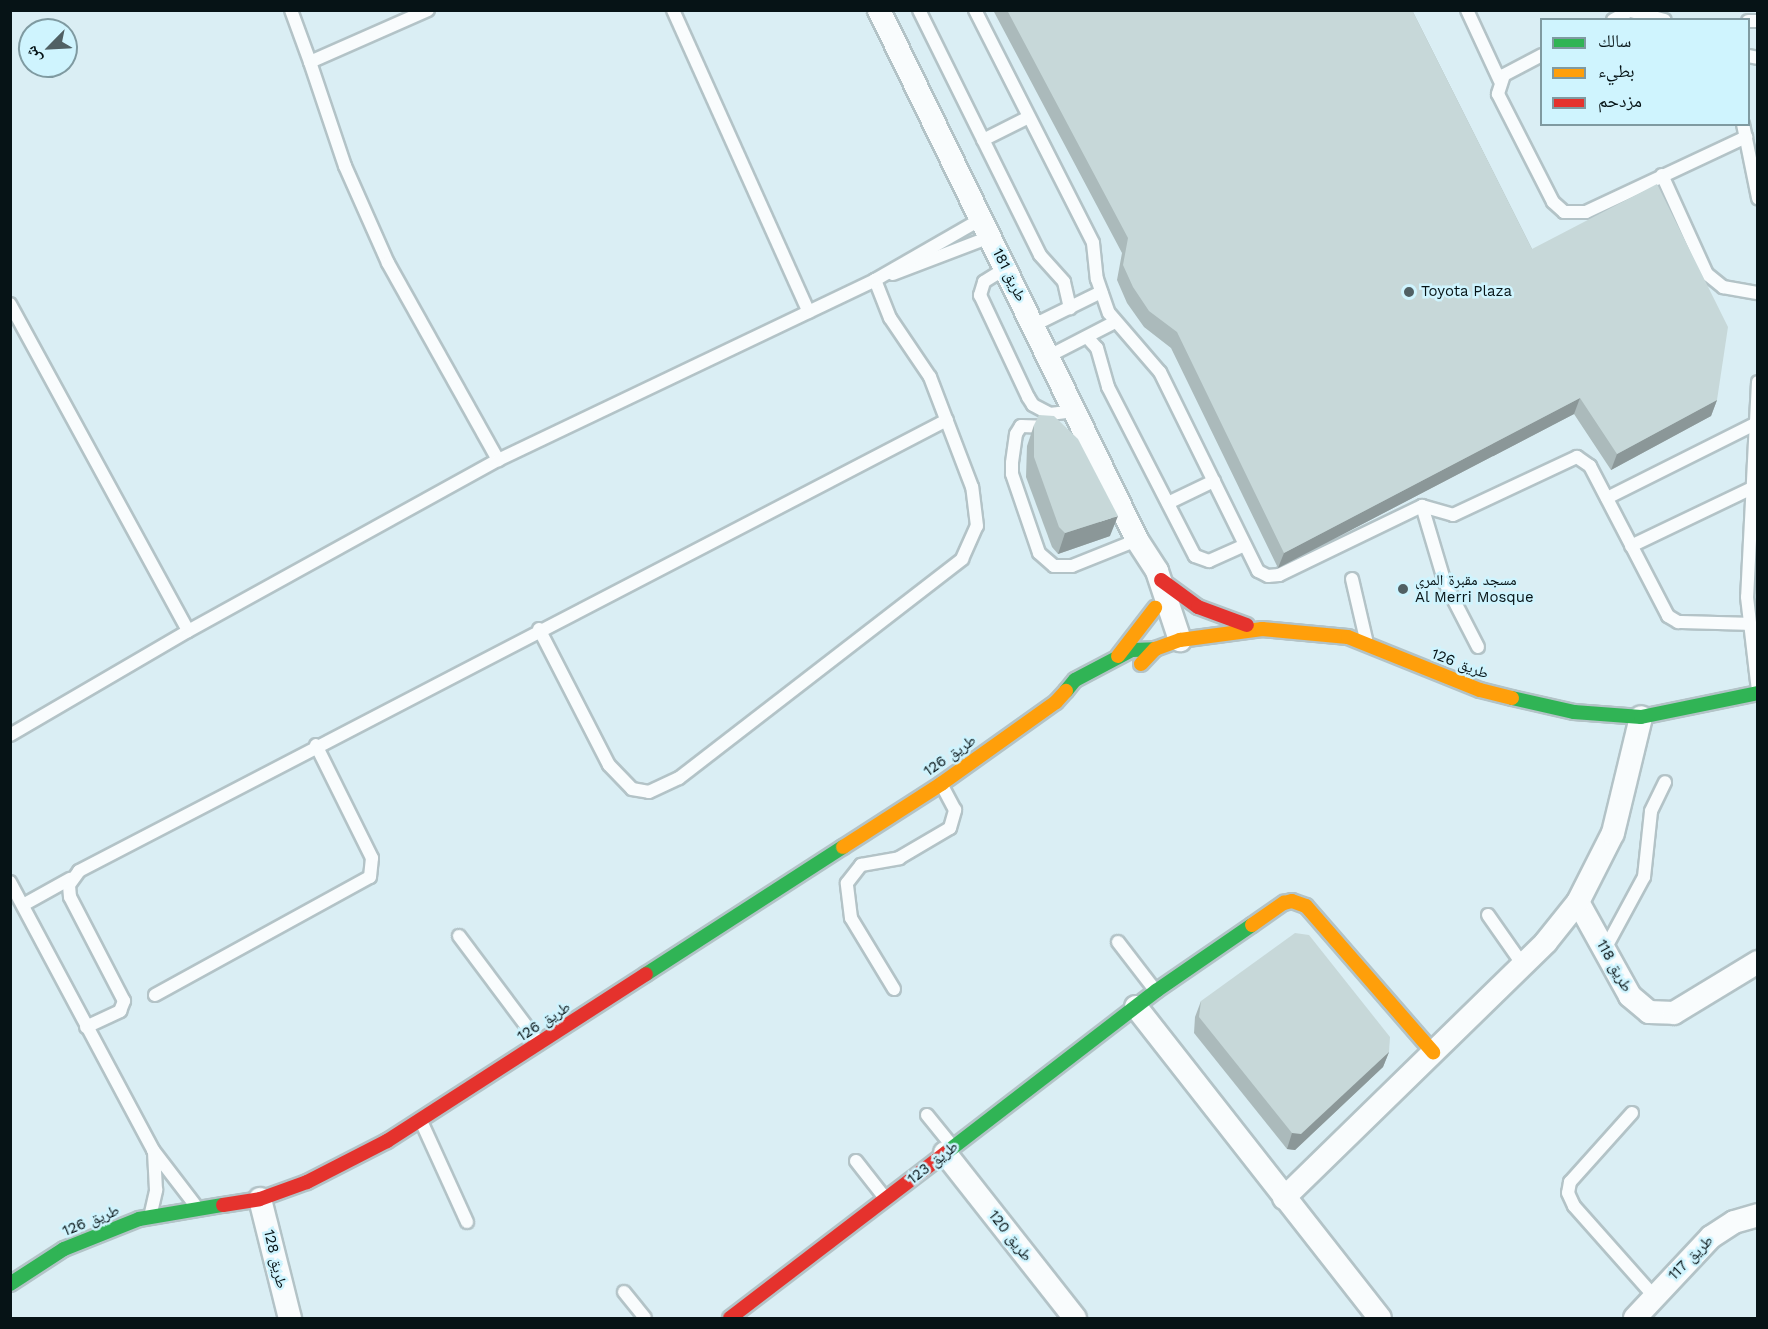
<!DOCTYPE html>
<meta charset="utf-8">
<style>
body{margin:0}
#map{position:relative;width:1768px;height:1329px;overflow:hidden;background:#daeef4;font-family:"Work Sans","Noto Naskh Arabic",sans-serif}
div>[style]{position:absolute}
.roads{filter:drop-shadow(2px 0 #b3c3c7) drop-shadow(-2px 0 #b3c3c7) drop-shadow(0 2px #b3c3c7) drop-shadow(0 -2px #b3c3c7)}
.lane>*{height:12px;margin:-6px;padding:0 6px;transform-origin:6px;border-radius:6px;background:#f9fcfd}
.street>*{height:22px;margin:-11px;padding:0 11px;transform-origin:11px;border-radius:11px;background:#f9fcfd}
.fast>*{height:14px;margin:-7px;padding:0 7px;transform-origin:7px;border-radius:7px;background:#30b455}
.slow>*{height:14px;margin:-7px;padding:0 7px;transform-origin:7px;border-radius:7px;background:#ff9f0a}
.jam>*{height:14px;margin:-7px;padding:0 7px;transform-origin:7px;border-radius:7px;background:#e5322d}
.wall>*{inset:0;background:#abbabb}
.shaded-wall>*{inset:0;background:#8b9798}
.building>*{inset:0;background:#c7d8d9}
.dots>*{width:16px;height:16px;translate:-50% -50%;box-sizing:border-box;border:3px solid #cff4fe;border-radius:50%}
span{translate:-50% -50%;white-space:nowrap;text-align:center;line-height:1.15;-webkit-text-stroke:5px #cff4fe;paint-order:stroke}
.street-label{font-size:15px;color:#061316}
.poi-label{font-size:15px;color:#061316}
.left{translate:0 -50%;text-align:left}
.frame{position:absolute;inset:0;border:12px solid #061316;pointer-events:none}
.legend{position:absolute;left:1540px;top:18px;width:210px;height:108px;box-sizing:border-box;background:#cff4fe;border:2px solid #7f9aa1;margin:0;padding:8px 10px;list-style:none;font-size:18px;color:#061316}
.legend li{display:flex;align-items:center;gap:12px;height:30px}
.legend b{width:30px;border:2px solid #7f9aa1}
.north{position:absolute;left:18px;top:18px;width:60px;height:60px;box-sizing:border-box;background:#cff4fe;border:2px solid #7f9aa1;border-radius:50%;rotate:246deg;font-size:16px;font-weight:700;line-height:24px;text-align:center;color:#061316}
.north::after{content:'';display:block;margin:auto;width:21px;height:27px;background:#506064;clip-path:polygon(50% 0,100% 100%,50% 72%,0 100%)}
</style>
<div id="map">
<div class="roads">
<div class="lane">
<i style="left:291px;top:10px;width:55px;rotate:69.9deg"></i>
<i style="left:310px;top:62px;width:129px;rotate:-23.8deg"></i>
<i style="left:673px;top:10px;width:331px;rotate:65.8deg"></i>
<i style="left:919px;top:10px;width:273px;rotate:63.7deg"></i>
<i style="left:1040px;top:255px;width:36px;rotate:48deg"></i>
<i style="left:1064px;top:282px;width:27px;rotate:77deg"></i>
<i style="left:975px;top:10px;width:261px;rotate:63.1deg"></i>
<i style="left:1093px;top:243px;width:36px;rotate:84deg"></i>
<i style="left:1097px;top:279px;width:36px;rotate:71deg"></i>
<i style="left:1109px;top:313px;width:78px;rotate:49.2deg"></i>
<i style="left:1160px;top:372px;width:222px;rotate:63.8deg"></i>
<i style="left:1258px;top:571px;width:11px;rotate:27deg"></i>
<i style="left:1268px;top:576px;width:11px;rotate:-5deg"></i>
<i style="left:1279px;top:575px;width:159px;rotate:-25.8deg"></i>
<i style="left:1422px;top:506px;width:32px;rotate:16deg"></i>
<i style="left:1453px;top:515px;width:137px;rotate:-25.1deg"></i>
<i style="left:1577px;top:457px;width:16px;rotate:35deg"></i>
<i style="left:1590px;top:466px;width:169px;rotate:62.5deg"></i>
<i style="left:1668px;top:616px;width:12px;rotate:31deg"></i>
<i style="left:1678px;top:622px;width:70px;rotate:1.6deg"></i>
<i style="left:1467px;top:10px;width:78px;rotate:65.1deg"></i>
<i style="left:1627px;top:10px;width:39px;rotate:15deg"></i>
<i style="left:1613px;top:20px;width:18px;rotate:-29deg"></i>
<i style="left:1748px;top:21px;width:10px"></i>
<i style="left:1542px;top:55px;width:43px;rotate:152.2deg"></i>
<i style="left:1504px;top:75px;width:20px;rotate:108deg"></i>
<i style="left:1498px;top:94px;width:121px;rotate:63deg"></i>
<i style="left:1553px;top:202px;width:15px;rotate:42deg"></i>
<i style="left:1564px;top:212px;width:22px"></i>
<i style="left:1586px;top:212px;width:177px;rotate:-25.1deg"></i>
<i style="left:1748px;top:56px;width:10px;rotate:11deg"></i>
<i style="left:310px;top:62px;width:110px;rotate:71.4deg"></i>
<i style="left:345px;top:166px;width:106px;rotate:66.1deg"></i>
<i style="left:388px;top:263px;width:226px;rotate:60.8deg"></i>
<i style="left:1743px;top:124px;width:76px;rotate:78.5deg"></i>
<i style="left:983px;top:140px;width:51px;rotate:-26.6deg"></i>
<i style="left:1662px;top:175px;width:109px;rotate:65.6deg"></i>
<i style="left:1707px;top:274px;width:21px;rotate:39deg"></i>
<i style="left:1723px;top:287px;width:36px;rotate:10deg"></i>
<i style="left:1006px;top:268px;width:26px;rotate:148deg"></i>
<i style="left:984px;top:282px;width:14px;rotate:107deg"></i>
<i style="left:980px;top:295px;width:113px;rotate:64.8deg"></i>
<i style="left:1028px;top:397px;width:9px;rotate:58deg"></i>
<i style="left:1033px;top:405px;width:19px;rotate:28deg"></i>
<i style="left:1050px;top:414px;width:26px;rotate:-7deg"></i>
<i style="left:893px;top:274px;width:104px;rotate:-20.9deg"></i>
<i style="left:10px;top:304px;width:372px;rotate:61.4deg"></i>
<i style="left:1034px;top:325px;width:75px;rotate:-26.2deg"></i>
<i style="left:1087px;top:337px;width:15px;rotate:48deg"></i>
<i style="left:1097px;top:348px;width:41px;rotate:74.2deg"></i>
<i style="left:1108px;top:387px;width:190px;rotate:62.8deg"></i>
<i style="left:1195px;top:556px;width:15px;rotate:20deg"></i>
<i style="left:1209px;top:561px;width:39px;rotate:-24deg"></i>
<i style="left:1049px;top:356px;width:74px;rotate:-27.3deg"></i>
<i style="left:1758px;top:382px;width:215px;rotate:92.9deg"></i>
<i style="left:1747px;top:597px;width:94px;rotate:83.3deg"></i>
<i style="left:1050px;top:427px;width:29px;rotate:-178deg"></i>
<i style="left:1021px;top:426px;width:9px;rotate:122deg"></i>
<i style="left:1016px;top:434px;width:29px;rotate:98deg"></i>
<i style="left:1012px;top:463px;width:11px;rotate:90deg"></i>
<i style="left:1012px;top:474px;width:83px;rotate:71.1deg"></i>
<i style="left:1039px;top:553px;width:20px;rotate:41deg"></i>
<i style="left:1054px;top:566px;width:18px"></i>
<i style="left:1072px;top:566px;width:70px;rotate:-21.8deg"></i>
<i style="left:1607px;top:498px;width:165px;rotate:-26.6deg"></i>
<i style="left:1168px;top:503px;width:51px;rotate:-25.6deg"></i>
<i style="left:1422px;top:506px;width:80px;rotate:73.4deg"></i>
<i style="left:1445px;top:583px;width:72px;rotate:62.7deg"></i>
<i style="left:1631px;top:546px;width:134px;rotate:-25.6deg"></i>
<i style="left:1352px;top:579px;width:62px;rotate:76.9deg"></i>
<i style="left:539px;top:629px;width:153px;rotate:62.8deg"></i>
<i style="left:609px;top:765px;width:33px;rotate:46deg"></i>
<i style="left:632px;top:789px;width:17px;rotate:10deg"></i>
<i style="left:649px;top:792px;width:33px;rotate:-25deg"></i>
<i style="left:679px;top:778px;width:358px;rotate:-37.7deg"></i>
<i style="left:962px;top:559px;width:36px;rotate:-66deg"></i>
<i style="left:977px;top:526px;width:39px;rotate:-97deg"></i>
<i style="left:972px;top:487px;width:118px;rotate:-110.9deg"></i>
<i style="left:930px;top:377px;width:71px;rotate:-124.1deg"></i>
<i style="left:890px;top:318px;width:41px;rotate:-111.5deg"></i>
<i style="left:10px;top:735px;width:206px;rotate:-30.3deg"></i>
<i style="left:188px;top:631px;width:354px;rotate:-28.9deg"></i>
<i style="left:498px;top:460px;width:418px;rotate:-25.5deg"></i>
<i style="left:875px;top:280px;width:122px;rotate:-29.9deg"></i>
<i style="left:10px;top:882px;width:304px;rotate:61.9deg"></i>
<i style="left:153px;top:1150px;width:71px;rotate:52.5deg"></i>
<i style="left:23px;top:905px;width:54px;rotate:-29deg"></i>
<i style="left:1488px;top:915px;width:61px;rotate:55deg"></i>
<i style="left:459px;top:936px;width:134px;rotate:53.2deg"></i>
<i style="left:1118px;top:942px;width:61px;rotate:52.4deg"></i>
<i style="left:1605px;top:949px;width:82px;rotate:-61.6deg"></i>
<i style="left:1644px;top:877px;width:66px;rotate:-83.9deg"></i>
<i style="left:1651px;top:811px;width:32px;rotate:-64deg"></i>
<i style="left:894px;top:989px;width:83px;rotate:-121.2deg"></i>
<i style="left:851px;top:918px;width:35px;rotate:-97deg"></i>
<i style="left:847px;top:883px;width:23px;rotate:-52deg"></i>
<i style="left:861px;top:865px;width:39px;rotate:-10deg"></i>
<i style="left:899px;top:858px;width:59px;rotate:-30.5deg"></i>
<i style="left:950px;top:828px;width:19px;rotate:-74deg"></i>
<i style="left:955px;top:810px;width:30px;rotate:-118deg"></i>
<i style="left:155px;top:995px;width:245px;rotate:-28.8deg"></i>
<i style="left:370px;top:877px;width:19px;rotate:-84deg"></i>
<i style="left:372px;top:858px;width:126px;rotate:-116.4deg"></i>
<i style="left:86px;top:1027px;width:38px;rotate:-25deg"></i>
<i style="left:120px;top:1011px;width:11px;rotate:-68deg"></i>
<i style="left:124px;top:1001px;width:117px;rotate:-117.4deg"></i>
<i style="left:70px;top:897px;width:12px;rotate:-95deg"></i>
<i style="left:69px;top:885px;width:17px;rotate:-54deg"></i>
<i style="left:79px;top:871px;width:978px;rotate:-27.46deg"></i>
<i style="left:1632px;top:1113px;width:93px;rotate:131.9deg"></i>
<i style="left:1570px;top:1182px;width:11px;rotate:100deg"></i>
<i style="left:1568px;top:1193px;width:14px;rotate:65deg"></i>
<i style="left:1574px;top:1206px;width:120px;rotate:48.4deg"></i>
<i style="left:927px;top:1115px;width:40px;rotate:51deg"></i>
<i style="left:421px;top:1121px;width:111px;rotate:65.5deg"></i>
<i style="left:856px;top:1161px;width:47px;rotate:51.9deg"></i>
<i style="left:150px;top:1217px;width:28px;rotate:-77deg"></i>
<i style="left:156px;top:1190px;width:36px;rotate:-93deg"></i>
<i style="left:624px;top:1292px;width:33px;rotate:51deg"></i>
</div>
<div class="street">
<i style="left:879px;top:10px;width:589px;rotate:64.04deg"></i>
<i style="left:1137px;top:540px;width:37px;rotate:57deg"></i>
<i style="left:1157px;top:571px;width:73px;rotate:71.6deg"></i>
<i style="left:1578px;top:902px;width:107px;rotate:61deg"></i>
<i style="left:1630px;top:996px;width:25px;rotate:40deg"></i>
<i style="left:1649px;top:1012px;width:25px;rotate:2deg"></i>
<i style="left:1674px;top:1013px;width:98px;rotate:-31.3deg"></i>
<i style="left:1136px;top:1007px;width:395px;rotate:51.9deg"></i>
<i style="left:945px;top:1153px;width:210px;rotate:51.8deg"></i>
<i style="left:1284px;top:1198px;width:366px;rotate:-44.3deg"></i>
<i style="left:1546px;top:942px;width:51px;rotate:-51.3deg"></i>
<i style="left:1578px;top:902px;width:77px;rotate:-63.1deg"></i>
<i style="left:1613px;top:833px;width:119px;rotate:-76.4deg"></i>
<i style="left:260px;top:1199px;width:123px;rotate:75.9deg"></i>
<i style="left:1635px;top:1318px;width:111px;rotate:-46.8deg"></i>
<i style="left:1711px;top:1237px;width:27px;rotate:-33deg"></i>
<i style="left:1734px;top:1222px;width:25px;rotate:-16deg"></i>
</div>
<div class="fast">
<i style="left:1066px;top:691px;width:14px;rotate:-51deg"></i>
<i style="left:1075px;top:680px;width:64px;rotate:-27.8deg"></i>
<i style="left:1132px;top:650px;width:23px;rotate:-2deg"></i>
<i style="left:1512px;top:698px;width:64px;rotate:12.7deg"></i>
<i style="left:1574px;top:712px;width:67px;rotate:4.3deg"></i>
<i style="left:1641px;top:717px;width:119px;rotate:-11.6deg"></i>
<i style="left:646px;top:974px;width:234px;rotate:-32.8deg"></i>
<i style="left:947px;top:1152px;width:264px;rotate:-37.6deg"></i>
<i style="left:1156px;top:991px;width:116px;rotate:-34.5deg"></i>
<i style="left:10px;top:1284px;width:64px;rotate:-32.9deg"></i>
<i style="left:64px;top:1249px;width:81px;rotate:-21.8deg"></i>
<i style="left:139px;top:1219px;width:85px;rotate:-9.5deg"></i>
</div>
<div class="slow">
<i style="left:1118px;top:656px;width:61px;rotate:-52.4deg"></i>
<i style="left:1141px;top:664px;width:21px;rotate:-47deg"></i>
<i style="left:1155px;top:649px;width:27px;rotate:-20deg"></i>
<i style="left:1180px;top:640px;width:83px;rotate:-7.6deg"></i>
<i style="left:1262px;top:629px;width:86px;rotate:5.3deg"></i>
<i style="left:1348px;top:637px;width:142px;rotate:21.9deg"></i>
<i style="left:1480px;top:690px;width:33px;rotate:14deg"></i>
<i style="left:843px;top:847px;width:117px;rotate:-32.7deg"></i>
<i style="left:941px;top:784px;width:141px;rotate:-35.5deg"></i>
<i style="left:1056px;top:702px;width:15px;rotate:-48deg"></i>
<i style="left:1252px;top:925px;width:39px;rotate:-35deg"></i>
<i style="left:1284px;top:903px;width:8px;rotate:-14deg"></i>
<i style="left:1292px;top:901px;width:15px;rotate:20deg"></i>
<i style="left:1306px;top:906px;width:194px;rotate:49deg"></i>
</div>
<div class="jam">
<i style="left:1161px;top:580px;width:46px;rotate:36.1deg"></i>
<i style="left:1198px;top:607px;width:52px;rotate:20.2deg"></i>
<i style="left:223px;top:1205px;width:37px;rotate:-9deg"></i>
<i style="left:260px;top:1199px;width:50px;rotate:-19.9deg"></i>
<i style="left:307px;top:1182px;width:90px;rotate:-27.1deg"></i>
<i style="left:387px;top:1141px;width:308px;rotate:-32.8deg"></i>
<i style="left:730px;top:1318px;width:273px;rotate:-37.4deg"></i>
</div>
</div>
<div class="wall">
<i style="clip-path:polygon(993px 10px,1412px 10px,1532px 249px,1717px 400px,1711px 416px,1611px 470px,1574px 414px,1278px 568px,1171px 348px,1144px 327px,1127px 303px,1117px 280px,1122px 253px)"></i>
<i style="clip-path:polygon(1034px 425px,1110px 536px,1058px 554px,1052px 547px,1026px 477px,1027px 446px)"></i>
<i style="clip-path:polygon(1201px 1001px,1389px 1052px,1383px 1067px,1295px 1150px,1287px 1149px,1194px 1033px,1195px 1017px)"></i>
</div>
<div class="shaded-wall">
<i style="clip-path:polygon(1580px 398px,1574px 414px,1278px 568px,1284px 553px)"></i>
<i style="clip-path:polygon(1717px 400px,1711px 416px,1611px 470px,1617px 454px)"></i>
<i style="clip-path:polygon(1118px 516px,1110px 536px,1058px 554px,1065px 533px)"></i>
<i style="clip-path:polygon(1389px 1052px,1383px 1067px,1295px 1150px,1287px 1149px,1292px 1133px)"></i>
</div>
<div class="building">
<i style="clip-path:polygon(1007px 10px,1412px 10px,1532px 249px,1657px 184px,1728px 327px,1717px 400px,1617px 454px,1580px 398px,1284px 553px,1177px 332px,1149px 311px,1133px 287px,1123px 265px,1128px 238px)"></i>
<i style="clip-path:polygon(1039px 415px,1054px 416px,1078px 439px,1118px 516px,1065px 533px,1059px 527px,1034px 457px,1034px 425px)"></i>
<i style="clip-path:polygon(1295px 933px,1309px 935px,1390px 1037px,1389px 1052px,1301px 1134px,1292px 1133px,1199px 1017px,1201px 1001px)"></i>
</div>
<div class="dots">
<i style="left:1409px;top:292px;background:#506064"></i>
<i style="left:1403px;top:589px;background:#506064"></i>
</div>
<div class="street-label">
<span style="left:1009px;top:275px;rotate:64deg">طريق 181</span>
<span style="left:1460px;top:664px;rotate:21deg">طريق 126</span>
<span style="left:950px;top:756px;rotate:-35deg">طريق 126</span>
<span style="left:1614px;top:966px;rotate:61deg">طريق 118</span>
<span style="left:544px;top:1022px;rotate:-33deg">طريق 126</span>
<span style="left:933px;top:1163px;rotate:-38deg">طريق 123</span>
<span style="left:91px;top:1221px;rotate:-22deg">طريق 126</span>
<span style="left:1010px;top:1236px;rotate:52deg">طريق 120</span>
<span style="left:1691px;top:1258px;rotate:-45deg">طريق 117</span>
<span style="left:275px;top:1259px;rotate:77deg">طريق 128</span>
</div>
<div class="poi-label">
<span class="left" style="left:1421px;top:292px">Toyota Plaza</span>
<span class="left" style="left:1415px;top:589px">مسجد مقبرة المري<br>Al Merri Mosque</span>
</div>
<div class="frame"></div>
<ul class="legend">
<li><b style="height:8px;background:#30b455"></b>سالك</li>
<li><b style="height:8px;background:#ff9f0a"></b>بطيء</li>
<li><b style="height:8px;background:#e5322d"></b>مزدحم</li>
</ul>
<div class="north">ش</div>
</div>
